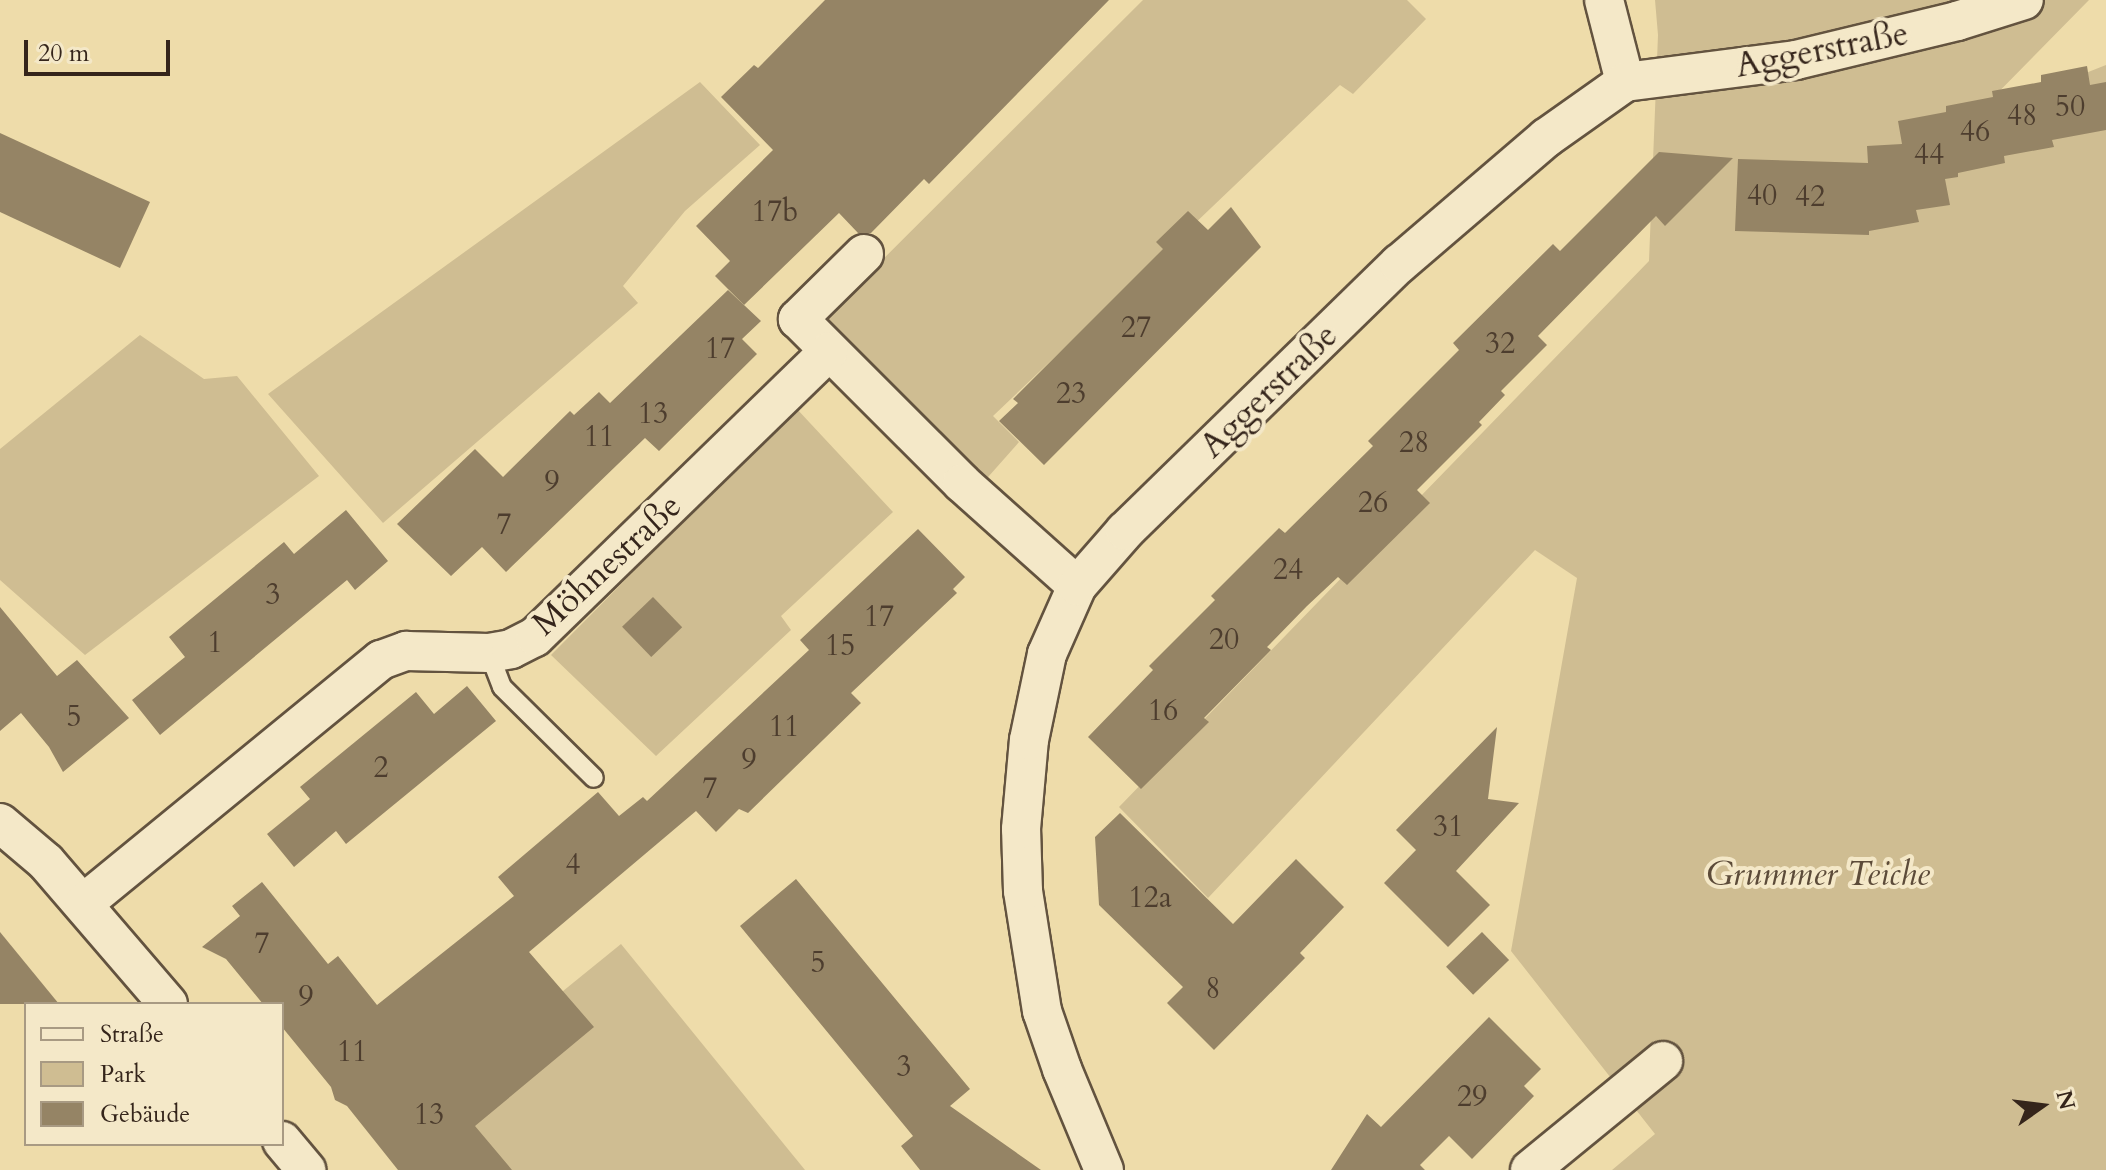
<!DOCTYPE html>
<meta charset="utf-8">
<style>
body{margin:0}
#map{position:relative;width:2106px;height:1170px;overflow:hidden;background:#eedcaa;font-family:Cardo,serif}
div>[style]{position:absolute}
.green>*{inset:0;background:#cfbd92}
.building>*{inset:0;background:#958465;transform-origin:0 0}
.roads{filter:drop-shadow(2px 0 #63533f) drop-shadow(-2px 0 #63533f) drop-shadow(0 2px #63533f) drop-shadow(0 -2px #63533f)}
.lane>*{height:18px;margin:-9px;padding:0 9px;transform-origin:9px;border-radius:9px;background:#f4e8c8}
.street>*{height:38px;margin:-19px;padding:0 19px;transform-origin:19px;border-radius:19px;background:#f4e8c8}
span{translate:-50% -50%;white-space:nowrap;text-align:center;line-height:1.15;-webkit-text-stroke:8px #f4e8c8;paint-order:stroke}
.number-label{font-size:30px;color:#4d3d2e}
.number-label span{-webkit-text-stroke-width:0}
.street-label{font-size:34px;color:#35251b}
.park-label{font-size:34px;color:#5c4b39;font-style:italic}
.legend{position:absolute;left:24px;top:1002px;width:260px;height:144px;box-sizing:border-box;background:#f4e8c8;border:2px solid #a89a83;margin:0;padding:10px 14px;list-style:none;font-size:24px;color:#35251b}
.legend li{display:flex;align-items:center;gap:16px;height:40px}
.legend b{width:40px;border:2px solid #a89a83}
.north{position:absolute;left:2002px;top:1066px;width:80px;height:80px;-webkit-text-stroke:6px #f4e8c8;paint-order:stroke;rotate:76deg;font-size:22px;font-weight:700;line-height:32px;text-align:center;color:#35251b}
.north::after{content:'';display:block;margin:auto;width:28px;height:36px;background:#35251b;clip-path:polygon(50% 0,100% 100%,50% 72%,0 100%)}
.scale{position:absolute;left:24px;top:40px;width:146px;height:36px;box-sizing:border-box;border:4px solid #35251b;border-top:0;padding-left:10px;font-size:24px;line-height:28px;white-space:nowrap;color:#35251b;-webkit-text-stroke:6px #f4e8c8;paint-order:stroke}
</style>
<div id="map">
<div class="green">
<i style="clip-path:polygon(1143px 0,1407px 0,1426px 19px,1353px 94px,1340px 85px,993px 416px,1019px 442px,981px 485px,823px 319px)"></i>
<i style="clip-path:polygon(1655px 0,2089px 0,1974px 117px,2106px 65px,2106px 1170px,1612px 1170px,1655px 1134px,1511px 951px,1577px 578px,1535px 550px,1208px 898px,1119px 807px,1649px 261px,1658px 35px)"></i>
<i style="clip-path:polygon(700px 82px,760px 145px,685px 211px,623px 286px,638px 303px,383px 523px,268px 394px)"></i>
<i style="clip-path:polygon(140px 335px,204px 379px,237px 376px,319px 476px,85px 655px,0 580px,0 449px)"></i>
<i style="clip-path:polygon(796px 408px,893px 512px,781px 616px,791px 630px,656px 756px,551px 655px)"></i>
<i style="clip-path:polygon(621px 944px,805px 1170px,507px 1170px,441px 1090px)"></i>
</div>
<div class="building">
<i style="clip-path:polygon(825px 0,1109px 0,929px 184px,924px 179px,871px 233px,858px 233px,839px 213px,744px 305px,715px 276px,730px 261px,696px 226px,773px 150px,721px 97px,754px 65px,758px 68px)"></i>
<i style="clip-path:polygon(2087px 66px,2090px 85px,2106px 82px,2106px 130px,2052px 140px,2054px 147px,2004px 156px,2005px 163px,1958px 173px,1958px 177px,1945px 179px,1950px 205px,1916px 210px,1919px 222px,1869px 231px,1869px 235px,1735px 231px,1738px 159px,1868px 163px,1867px 146px,1902px 144px,1898px 121px,1946px 112px,1946px 106px,1993px 97px,1992px 91px,2041px 82px,2041px 75px)"></i>
<i style="clip-path:polygon(0 133px,150px 202px,120px 268px,0 212px)"></i>
<i style="clip-path:polygon(1659px 152px,1733px 158px,1665px 226px,1656px 216px,1538px 336px,1547px 345px,1501px 391px,1505px 395px,1479px 422px,1482px 425px,1417px 490px,1430px 503px,1347px 585px,1338px 577px,1307px 606px,1267px 647px,1271px 650px,1204px 718px,1209px 722px,1141px 789px,1088px 737px,1153px 670px,1149px 666px,1215px 600px,1211px 596px,1279px 528px,1285px 533px,1373px 446px,1368px 441px,1459px 350px,1453px 343px,1553px 244px,1560px 251px)"></i>
<i style="clip-path:polygon(1231px 207px,1261px 247px,1044px 465px,999px 421px,1018px 403px,1013px 399px,1163px 249px,1156px 242px,1188px 211px,1208px 230px)"></i>
<i style="clip-path:polygon(728px 290px,761px 321px,742px 339px,757px 354px,659px 451px,645px 438px,506px 572px,482px 547px,451px 576px,397px 524px,475px 449px,503px 477px,570px 411px,574px 415px,599px 392px,610px 403px)"></i>
<i style="clip-path:polygon(346px 510px,388px 561px,355px 590px,347px 580px,160px 735px,132px 700px,185px 657px,169px 637px,284px 542px,294px 554px)"></i>
<i style="clip-path:polygon(918px 529px,965px 577px,953px 589px,957px 593px,851px 693px,861px 703px,748px 813px,739px 809px,716px 832px,696px 811px,529px 952px,594px 1027px,475px 1126px,512px 1170px,398px 1170px,347px 1106px,335px 1100px,331px 1087px,282px 1027px,282px 1004px,263px 1004px,226px 959px,202px 947px,240px 916px,232px 906px,262px 882px,328px 964px,338px 956px,377px 1005px,514px 896px,498px 877px,598px 792px,619px 816px,643px 797px,647px 801px,809px 650px,800px 640px)"></i>
<i style="left:653px;top:597px;width:42px;height:43px;rotate:46deg"></i>
<i style="clip-path:polygon(0 607px,57px 676px,77px 660px,129px 718px,63px 772px,49px 747px,21px 713px,0 731px)"></i>
<i style="clip-path:polygon(467px 686px,496px 721px,346px 844px,336px 831px,294px 867px,267px 834px,310px 799px,300px 787px,416px 692px,434px 714px)"></i>
<i style="clip-path:polygon(1497px 727px,1488px 799px,1519px 803px,1456px 871px,1490px 905px,1448px 947px,1384px 883px,1416px 850px,1396px 830px)"></i>
<i style="clip-path:polygon(1120px 813px,1233px 924px,1296px 859px,1344px 907px,1300px 953px,1305px 958px,1214px 1050px,1167px 1003px,1183px 987px,1099px 905px,1095px 837px)"></i>
<i style="clip-path:polygon(796px 879px,970px 1089px,950px 1106px,1041px 1170px,920px 1170px,901px 1146px,913px 1136px,740px 926px)"></i>
<i style="clip-path:polygon(0 932px,59px 1004px,0 1004px)"></i>
<i style="left:1482px;top:932px;width:39px;height:50px;rotate:46deg"></i>
<i style="clip-path:polygon(1489px 1017px,1541px 1069px,1524px 1086px,1534px 1096px,1472px 1159px,1449px 1136px,1420px 1165px,1425px 1170px,1331px 1170px,1367px 1114px,1381px 1127px)"></i>
</div>
<div class="roads">
<div class="lane">
<i style="left:489px;top:653px;width:36px;rotate:69deg"></i>
<i style="left:502px;top:687px;width:129px;rotate:44.7deg"></i>
</div>
<div class="street">
<i style="left:1604px;top:0;width:85px;rotate:75.6deg"></i>
<i style="left:864px;top:254px;width:93px;rotate:135.4deg"></i>
<i style="left:798px;top:319px;width:232px;rotate:45deg"></i>
<i style="left:962px;top:483px;width:154px;rotate:41.8deg"></i>
<i style="left:0;top:823px;width:60px;rotate:40.3deg"></i>
<i style="left:46px;top:862px;width:187px;rotate:49.3deg"></i>
<i style="left:84px;top:903px;width:384px;rotate:-39.3deg"></i>
<i style="left:381px;top:660px;width:27px;rotate:-20deg"></i>
<i style="left:406px;top:651px;width:83px;rotate:1.4deg"></i>
<i style="left:489px;top:653px;width:22px;rotate:-10deg"></i>
<i style="left:511px;top:649px;width:27px;rotate:-27deg"></i>
<i style="left:535px;top:637px;width:409px;rotate:-44.2deg"></i>
<i style="left:282px;top:1141px;width:38px;rotate:50deg"></i>
<i style="left:1104px;top:1170px;width:109px;rotate:-112.6deg"></i>
<i style="left:1062px;top:1069px;width:61px;rotate:-109deg"></i>
<i style="left:1042px;top:1011px;width:121px;rotate:-99deg"></i>
<i style="left:1023px;top:891px;width:62px;rotate:-91.8deg"></i>
<i style="left:1021px;top:829px;width:89px;rotate:-84.9deg"></i>
<i style="left:1029px;top:740px;width:88px;rotate:-78.2deg"></i>
<i style="left:1047px;top:654px;width:74px;rotate:-66.2deg"></i>
<i style="left:1077px;top:586px;width:73px;rotate:-48.9deg"></i>
<i style="left:1125px;top:531px;width:383px;rotate:-44.3deg"></i>
<i style="left:1399px;top:264px;width:194px;rotate:-40.6deg"></i>
<i style="left:1546px;top:138px;width:97px;rotate:-35.3deg"></i>
<i style="left:1625px;top:82px;width:172px;rotate:-7.3deg"></i>
<i style="left:1796px;top:60px;width:166px;rotate:-13.6deg"></i>
<i style="left:1957px;top:21px;width:70px;rotate:-17.4deg"></i>
<i style="left:1530px;top:1170px;width:172px;rotate:-39.3deg"></i>
</div>
</div>
<div class="number-label">
<span style="left:2070px;top:107px">50</span>
<span style="left:2022px;top:116px">48</span>
<span style="left:1975px;top:132px">46</span>
<span style="left:1929px;top:155px">44</span>
<span style="left:1762px;top:196px">40</span>
<span style="left:1810px;top:197px">42</span>
<span style="left:775px;top:212px">17b</span>
<span style="left:1136px;top:328px">27</span>
<span style="left:1500px;top:344px">32</span>
<span style="left:720px;top:349px">17</span>
<span style="left:1071px;top:394px">23</span>
<span style="left:653px;top:414px">13</span>
<span style="left:599px;top:437px">11</span>
<span style="left:1414px;top:443px">28</span>
<span style="left:552px;top:482px">9</span>
<span style="left:1373px;top:503px">26</span>
<span style="left:504px;top:525px">7</span>
<span style="left:1288px;top:570px">24</span>
<span style="left:273px;top:595px">3</span>
<span style="left:879px;top:617px">17</span>
<span style="left:1224px;top:640px">20</span>
<span style="left:215px;top:643px">1</span>
<span style="left:840px;top:646px">15</span>
<span style="left:1163px;top:711px">16</span>
<span style="left:74px;top:717px">5</span>
<span style="left:784px;top:727px">11</span>
<span style="left:749px;top:760px">9</span>
<span style="left:381px;top:768px">2</span>
<span style="left:710px;top:789px">7</span>
<span style="left:1448px;top:827px">31</span>
<span style="left:573px;top:865px">4</span>
<span style="left:1150px;top:898px">12a</span>
<span style="left:262px;top:944px">7</span>
<span style="left:818px;top:963px">5</span>
<span style="left:1213px;top:989px">8</span>
<span style="left:306px;top:997px">9</span>
<span style="left:352px;top:1052px">11</span>
<span style="left:904px;top:1067px">3</span>
<span style="left:1472px;top:1097px">29</span>
<span style="left:429px;top:1115px">13</span>
</div>
<div class="street-label">
<span style="left:1822px;top:50px;rotate:-11deg">Aggerstraße</span>
<span style="left:1269px;top:391px;rotate:-44deg">Aggerstraße</span>
<span style="left:607px;top:565px;rotate:-43deg">Möhnestraße</span>
</div>
<div class="park-label">
<span style="left:1818px;top:875px">Grummer Teiche</span>
</div>
<ul class="legend">
<li><b style="height:10px;background:#f4e8c8"></b>Straße</li>
<li><b style="height:22px;background:#cfbd92"></b>Park</li>
<li><b style="height:22px;background:#958465"></b>Gebäude</li>
</ul>
<div class="north">N</div>
<div class="scale">20 m</div>
</div>
